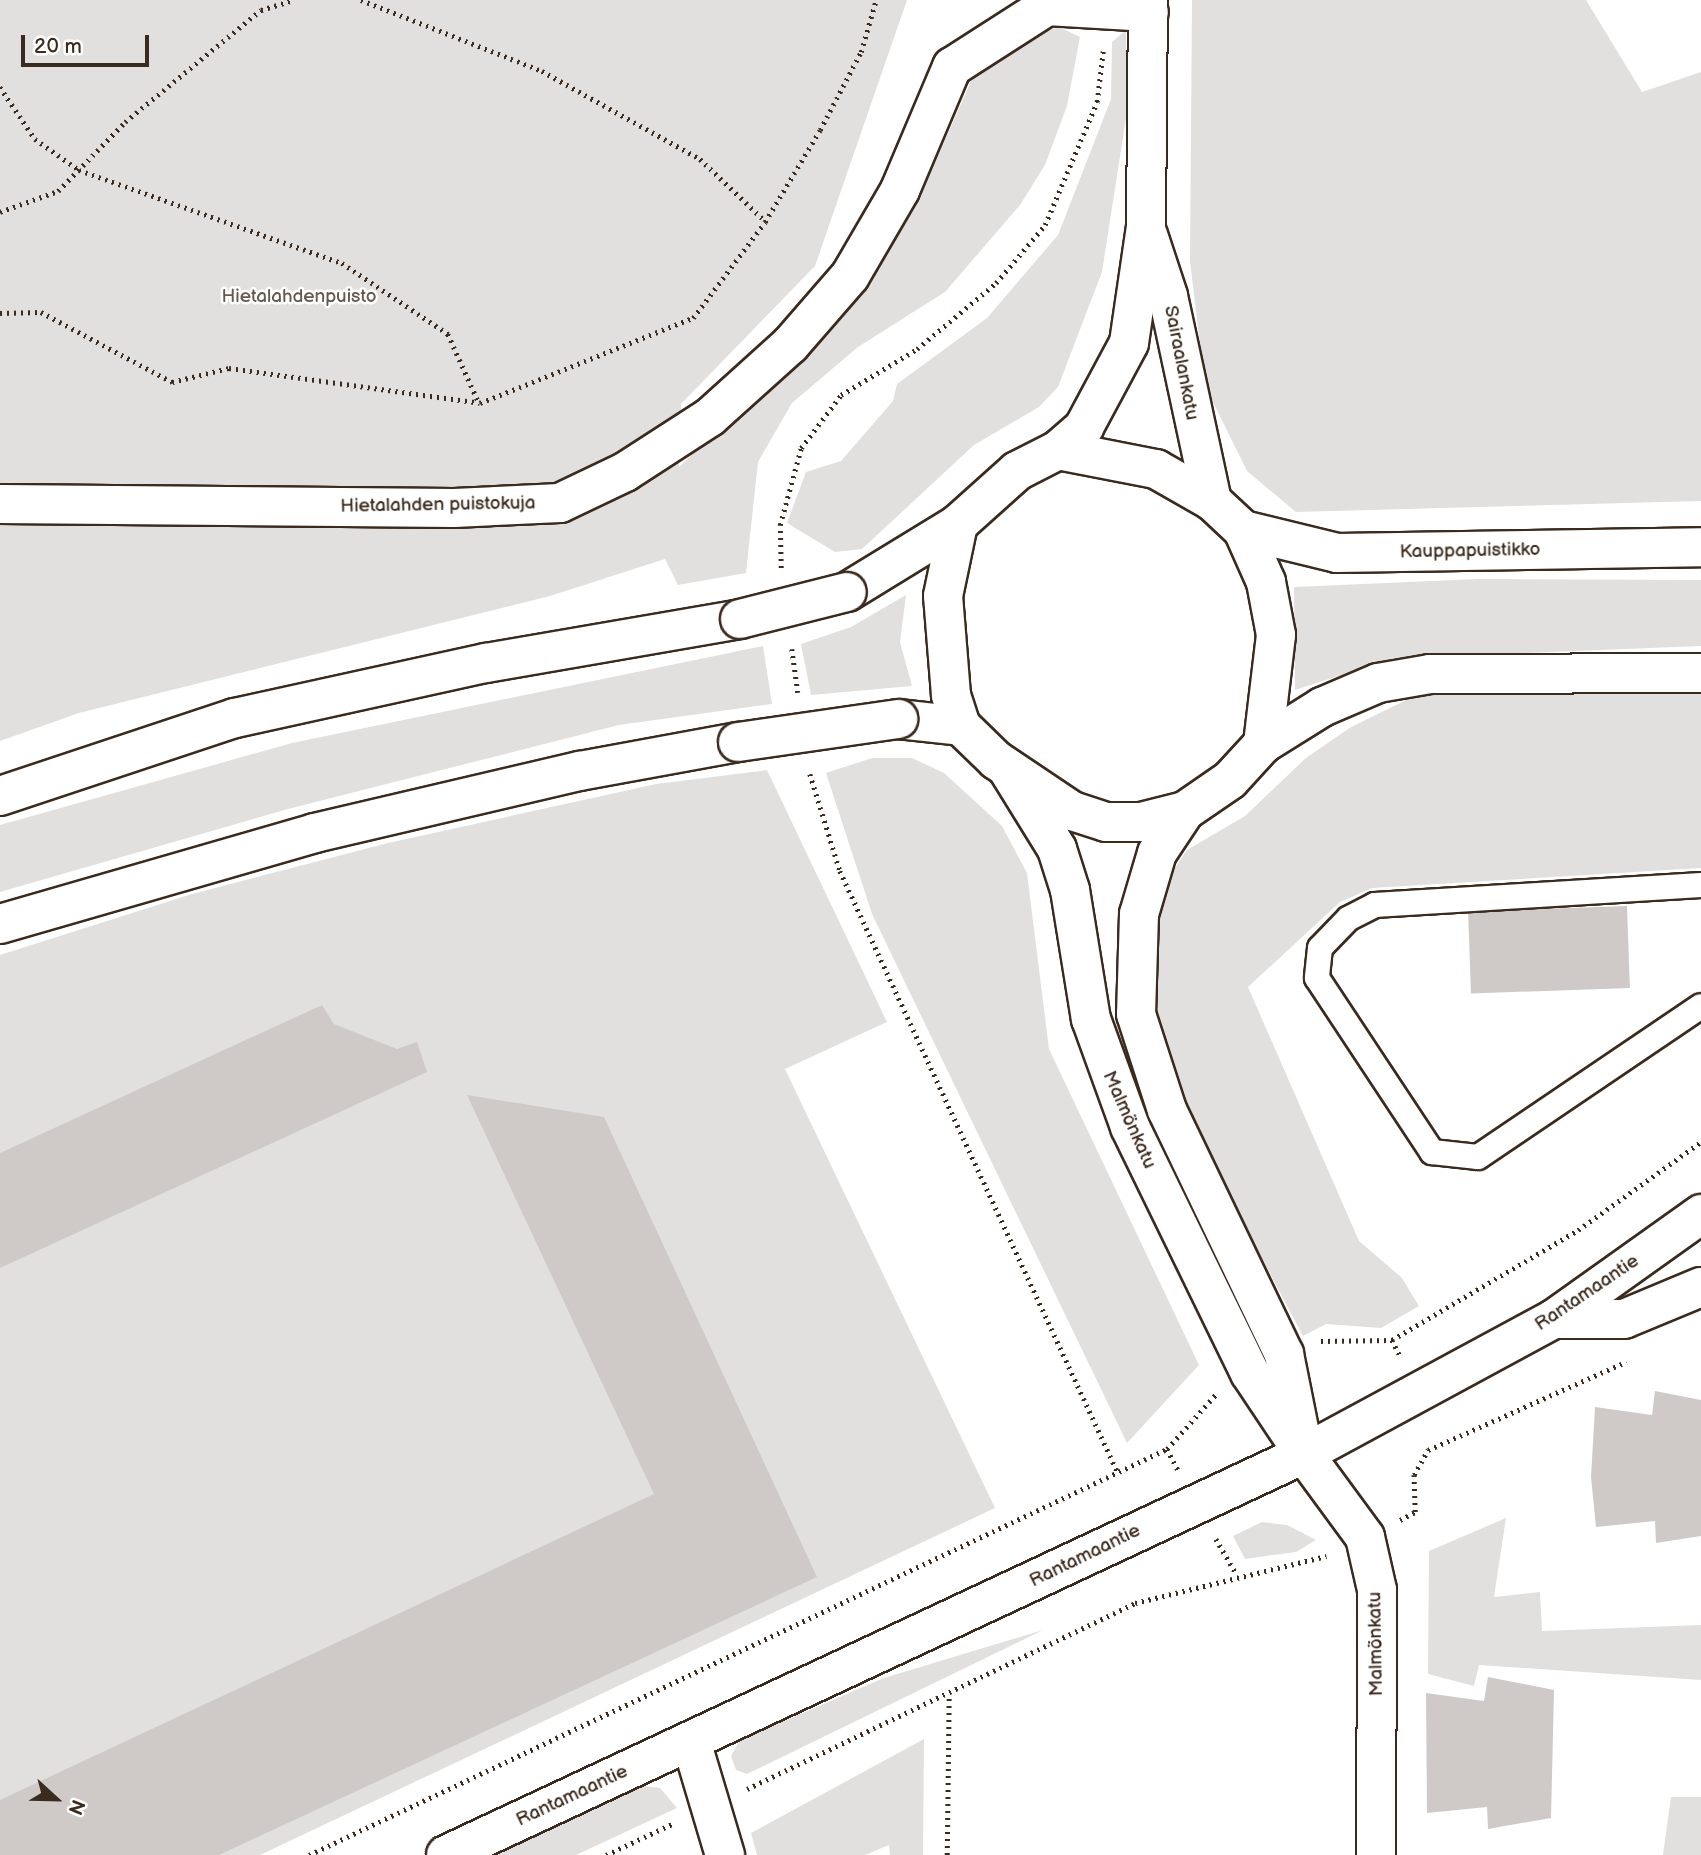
<!DOCTYPE html>
<meta charset="utf-8">
<style>
body{margin:0}
#map{position:relative;width:1701px;height:1855px;overflow:hidden;background:#fff;font-family:"Balsamiq Sans",sans-serif}
div>[style]{position:absolute}
.green>*{inset:0;background:#e2e0de}
.building>*{inset:0;background:#cfcac7;transform-origin:0 0}
.path>*{height:4.5px;margin-top:-2.25px;transform-origin:0;background:repeating-linear-gradient(90deg,#3b2a1e 0 2px,transparent 0 7px)}
.roads{filter:drop-shadow(2px 0 #3b2a1e) drop-shadow(-2px 0 #3b2a1e) drop-shadow(0 2px #3b2a1e) drop-shadow(0 -2px #3b2a1e)}
.service>*{height:24px;margin:-12px;padding:0 12px;transform-origin:12px;border-radius:12px;background:#fff}
.minor>*{height:38px;margin:-19px;padding:0 19px;transform-origin:19px;border-radius:19px;background:#fff}
.tertiary>*{height:38px;margin:-19px;padding:0 19px;transform-origin:19px;border-radius:19px;background:#fff}
.secondary>*{height:38px;margin:-19px;padding:0 19px;transform-origin:19px;border-radius:19px;background:#fff}
.primary>*{height:38px;margin:-19px;padding:0 19px;transform-origin:19px;border-radius:19px;background:#fff}
.trunk>*{height:38px;margin:-19px;padding:0 19px;transform-origin:19px;border-radius:19px;background:#fff}
.bridges{filter:drop-shadow(2px 0 #3b2a1e) drop-shadow(-2px 0 #3b2a1e) drop-shadow(0 2px #3b2a1e) drop-shadow(0 -2px #3b2a1e)}
.trunk-bridge>*{height:38px;margin:-19px;padding:0 19px;transform-origin:19px;border-radius:19px;background:#fff}
span{translate:-50% -50%;white-space:nowrap;text-align:center;line-height:1.15;-webkit-text-stroke:5px #fff;paint-order:stroke}
.park-label{font-size:19px;color:#65584e}
.street-label{font-size:19px;color:#3b2a1e}
.north{position:absolute;left:21px;top:1764px;width:70px;height:70px;-webkit-text-stroke:5px #fff;paint-order:stroke;rotate:112deg;font-size:19px;font-weight:700;line-height:28px;text-align:center;color:#3b2a1e}
.north::after{content:'';display:block;margin:auto;width:24px;height:32px;background:#3b2a1e;clip-path:polygon(50% 0,100% 100%,50% 72%,0 100%)}
.scale{position:absolute;left:21px;top:35px;width:128px;height:32px;box-sizing:border-box;border:4px solid #3b2a1e;border-top:0;padding-left:9px;font-size:21px;line-height:24px;white-space:nowrap;color:#3b2a1e;-webkit-text-stroke:5px #fff;paint-order:stroke}
</style>
<div id="map">
<div class="green">
<i style="clip-path:polygon(0 0,907px 0,815px 266px,681px 404px,679px 467px,865px 283px,915px 208px,979px 63px,1005px 44px,1059px 27px,1080px 37px,1067px 106px,1045px 165px,1020px 205px,945px 292px,858px 347px,792px 403px,758px 462px,746px 573px,678px 585px,665px 559px,550px 596px,79px 713px,0 741px)"></i>
<i style="clip-path:polygon(1192px 0,1586px 0,1642px 92px,1701px 72px,1701px 501px,1296px 512px,1247px 471px,1205px 386px,1190px 261px)"></i>
<i style="clip-path:polygon(1126px 30px,1126px 118px,1102px 272px,1058px 387px,1039px 407px,974px 445px,862px 549px,835px 552px,787px 523px,806px 472px,841px 461px,893px 401px,897px 384px,987px 318px,1058px 235px,1111px 99px,1112px 42px)"></i>
<i style="clip-path:polygon(1478px 579px,1701px 580px,1701px 646px,1394px 658px,1295px 690px,1294px 587px)"></i>
<i style="clip-path:polygon(906px 595px,900px 642px,912px 686px,811px 695px,801px 644px,851px 627px)"></i>
<i style="clip-path:polygon(763px 646px,772px 704px,619px 725px,288px 809px,0 892px,0 825px,292px 743px)"></i>
<i style="clip-path:polygon(1701px 686px,1701px 868px,1372px 888px,1340px 902px,1248px 987px,1359px 1241px,1402px 1278px,1419px 1306px,1381px 1328px,1326px 1324px,1303px 1336px,1180px 1103px,1152px 1012px,1155px 918px,1168px 878px,1187px 850px,1245px 816px,1306px 758px,1351px 727px,1431px 688px)"></i>
<i style="clip-path:polygon(872px 758px,912px 758px,944px 773px,1002px 826px,1027px 873px,1049px 1049px,1199px 1365px,1127px 1443px,872px 914px,826px 773px)"></i>
<i style="clip-path:polygon(767px 770px,887px 1022px,785px 1069px,995px 1508px,260px 1855px,0 1855px,0 955px,192px 894px,388px 843px,656px 784px)"></i>
<i style="clip-path:polygon(1506px 1518px,1494px 1597px,1540px 1592px,1542px 1631px,1701px 1625px,1701px 1680px,1479px 1665px,1474px 1686px,1428px 1674px,1429px 1551px)"></i>
<i style="clip-path:polygon(1262px 1522px,1287px 1525px,1316px 1540px,1296px 1552px,1245px 1559px,1233px 1536px)"></i>
<i style="clip-path:polygon(1043px 1630px,747px 1774px,736px 1770px,731px 1756px,740px 1740px,884px 1678px)"></i>
<i style="clip-path:polygon(924px 1739px,923px 1855px,890px 1855px,889px 1845px,865px 1855px,757px 1855px,751px 1833px)"></i>
<i style="clip-path:polygon(644px 1786px,660px 1788px,677px 1808px,576px 1855px,497px 1855px)"></i>
<i style="clip-path:polygon(1671px 1797px,1701px 1797px,1701px 1855px,1663px 1855px)"></i>
</div>
<div class="building">
<i style="left:1627px;top:906px;width:82px;height:159px;rotate:88deg"></i>
<i style="clip-path:polygon(322px 1005px,334px 1024px,397px 1049px,417px 1042px,427px 1072px,0 1268px,0 1153px)"></i>
<i style="clip-path:polygon(467px 1095px,604px 1117px,817px 1577px,219px 1855px,0 1855px,0 1800px,654px 1494px)"></i>
<i style="clip-path:polygon(1655px 1391px,1701px 1400px,1701px 1536px,1656px 1543px,1655px 1521px,1596px 1527px,1591px 1477px,1595px 1407px,1652px 1415px)"></i>
<i style="clip-path:polygon(1488px 1677px,1554px 1690px,1551px 1818px,1488px 1829px,1487px 1807px,1427px 1813px,1426px 1693px,1484px 1701px)"></i>
</div>
<div class="path">
<i style="left:361px;top:0;width:194px;rotate:21.4deg"></i>
<i style="left:542px;top:71px;width:181px;rotate:29.1deg"></i>
<i style="left:700px;top:159px;width:90px;rotate:43.6deg"></i>
<i style="left:0;top:87px;width:63px;rotate:56.1deg"></i>
<i style="left:35px;top:139px;width:54px;rotate:35.2deg"></i>
<i style="left:79px;top:170px;width:279px;rotate:19.5deg"></i>
<i style="left:342px;top:263px;width:128px;rotate:33.8deg"></i>
<i style="left:448px;top:334px;width:76px;rotate:65.8deg"></i>
<i style="left:0;top:212px;width:62px;rotate:-19.9deg"></i>
<i style="left:58px;top:191px;width:96px;rotate:-45.8deg"></i>
<i style="left:125px;top:122px;width:176px;rotate:-39.5deg"></i>
<i style="left:261px;top:10px;width:34px;rotate:-17deg"></i>
<i style="left:0;top:313px;width:41px;rotate:-1.4deg"></i>
<i style="left:41px;top:312px;width:149px;rotate:28.1deg"></i>
<i style="left:172px;top:382px;width:59px;rotate:-13.8deg"></i>
<i style="left:229px;top:368px;width:253px;rotate:7.9deg"></i>
<i style="left:480px;top:403px;width:229px;rotate:-21.8deg"></i>
<i style="left:693px;top:318px;width:120px;rotate:-53.1deg"></i>
<i style="left:765px;top:222px;width:107px;rotate:-59.1deg"></i>
<i style="left:820px;top:130px;width:88px;rotate:-62.3deg"></i>
<i style="left:861px;top:52px;width:54px;rotate:-73.9deg"></i>
<i style="left:781px;top:568px;width:43px;rotate:-91.3deg"></i>
<i style="left:780px;top:525px;width:80px;rotate:-74.7deg"></i>
<i style="left:801px;top:448px;width:66px;rotate:-53deg"></i>
<i style="left:841px;top:395px;width:89px;rotate:-31.2deg"></i>
<i style="left:917px;top:349px;width:103px;rotate:-39.9deg"></i>
<i style="left:996px;top:283px;width:76px;rotate:-49.8deg"></i>
<i style="left:1045px;top:225px;width:134px;rotate:-67.1deg"></i>
<i style="left:1097px;top:102px;width:51px;rotate:-83.3deg"></i>
<i style="left:792px;top:649px;width:44px;rotate:82.2deg"></i>
<i style="left:810px;top:774px;width:102px;rotate:72.8deg"></i>
<i style="left:840px;top:871px;width:663px;rotate:65.21deg"></i>
<i style="left:1392px;top:1340px;width:20px;rotate:63deg"></i>
<i style="left:1321px;top:1341px;width:71px;rotate:-0.8deg"></i>
<i style="left:1392px;top:1340px;width:216px;rotate:-30.6deg"></i>
<i style="left:1578px;top:1230px;width:151px;rotate:-35.6deg"></i>
<i style="left:1167px;top:1449px;width:24px;rotate:62deg"></i>
<i style="left:1400px;top:1520px;width:17px;rotate:-28deg"></i>
<i style="left:1415px;top:1512px;width:37px;rotate:-92deg"></i>
<i style="left:1414px;top:1475px;width:29px;rotate:-61deg"></i>
<i style="left:1428px;top:1450px;width:217px;rotate:-24deg"></i>
<i style="left:1216px;top:1539px;width:42px;rotate:59.7deg"></i>
<i style="left:747px;top:1789px;width:430px;rotate:-25.6deg"></i>
<i style="left:1135px;top:1603px;width:197px;rotate:-13.8deg"></i>
<i style="left:309px;top:1855px;width:949px;rotate:-25.32deg"></i>
<i style="left:1167px;top:1449px;width:75px;rotate:-48.2deg"></i>
<i style="left:606px;top:1855px;width:73px;rotate:-25.2deg"></i>
<i style="left:947px;top:1855px;width:158px;rotate:-89.3deg"></i>
</div>
<div class="roads">
<div class="service">
<i style="left:1701px;top:885px;width:327px;rotate:176.5deg"></i>
<i style="left:1375px;top:905px;width:30px;rotate:153deg"></i>
<i style="left:1348px;top:919px;width:40px;rotate:134deg"></i>
<i style="left:1320px;top:948px;width:30px;rotate:96deg"></i>
<i style="left:1317px;top:978px;width:209px;rotate:56.5deg"></i>
<i style="left:1432px;top:1152px;width:46px;rotate:6.2deg"></i>
<i style="left:1478px;top:1157px;width:269px;rotate:-34.1deg"></i>
</div>
<div class="minor">
<i style="left:0;top:504px;width:454px;rotate:0.5deg"></i>
<i style="left:454px;top:508px;width:106px;rotate:-2.7deg"></i>
<i style="left:560px;top:503px;width:72px;rotate:-25.5deg"></i>
<i style="left:625px;top:472px;width:101px;rotate:-32.9deg"></i>
<i style="left:710px;top:417px;width:108px;rotate:-42deg"></i>
<i style="left:790px;top:345px;width:91px;rotate:-49deg"></i>
<i style="left:850px;top:276px;width:99px;rotate:-59.8deg"></i>
<i style="left:900px;top:190px;width:134px;rotate:-67.1deg"></i>
<i style="left:952px;top:67px;width:113px;rotate:-32.7deg"></i>
<i style="left:1047px;top:6px;width:102px;rotate:3.4deg"></i>
<i style="left:1554px;top:1319px;width:70px"></i>
<i style="left:1624px;top:1319px;width:83px;rotate:-22.6deg"></i>
<i style="left:691px;top:1741px;width:119px;rotate:73.4deg"></i>
</div>
<div class="tertiary">
<i style="left:1148px;top:235px;width:64px;rotate:71.8deg"></i>
<i style="left:1168px;top:296px;width:210px;rotate:77.9deg"></i>
<i style="left:1058px;top:450px;width:35px;rotate:-41deg"></i>
<i style="left:1084px;top:427px;width:95px;rotate:-61.8deg"></i>
<i style="left:1129px;top:343px;width:118px;rotate:-81.7deg"></i>
<i style="left:1146px;top:226px;width:226px;rotate:-89.5deg"></i>
<i style="left:1304px;top:1454px;width:103px;rotate:53.7deg"></i>
<i style="left:1365px;top:1537px;width:54px;rotate:77.2deg"></i>
<i style="left:1377px;top:1590px;width:265px;rotate:90.2deg"></i>
</div>
<div class="secondary">
<i style="left:1007px;top:768px;width:95px;rotate:58.3deg"></i>
<i style="left:1057px;top:849px;width:43px;rotate:72.4deg"></i>
<i style="left:1070px;top:890px;width:131px;rotate:80.8deg"></i>
<i style="left:1091px;top:1019px;width:115px;rotate:70.1deg"></i>
<i style="left:1130px;top:1127px;width:274px;rotate:64deg"></i>
<i style="left:1250px;top:1373px;width:97px;rotate:56.3deg"></i>
<i style="left:1185px;top:811px;width:50px;rotate:123.7deg"></i>
<i style="left:1157px;top:853px;width:64px;rotate:106.4deg"></i>
<i style="left:1139px;top:914px;width:100px;rotate:91.7deg"></i>
<i style="left:1136px;top:1014px;width:101px;rotate:72.1deg"></i>
<i style="left:1167px;top:1110px;width:271px;rotate:64.4deg"></i>
<i style="left:1284px;top:1354px;width:82px;rotate:78.7deg"></i>
<i style="left:446px;top:1855px;width:947px;rotate:-25.05deg"></i>
<i style="left:1304px;top:1454px;width:284px;rotate:-28.4deg"></i>
<i style="left:1554px;top:1319px;width:181px;rotate:-35.5deg"></i>
</div>
<div class="primary">
<i style="left:1058px;top:450px;width:100px;rotate:11deg"></i>
<i style="left:1156px;top:469px;width:64px;rotate:29.7deg"></i>
<i style="left:1212px;top:501px;width:42px;rotate:43.1deg"></i>
<i style="left:1243px;top:530px;width:57px;rotate:66.1deg"></i>
<i style="left:1266px;top:582px;width:54px;rotate:79.3deg"></i>
<i style="left:1276px;top:635px;width:110px;rotate:96.8deg"></i>
<i style="left:1263px;top:744px;width:49px;rotate:132.5deg"></i>
<i style="left:1230px;top:780px;width:55px;rotate:145.4deg"></i>
<i style="left:1185px;top:811px;width:45px;rotate:166deg"></i>
<i style="left:1141px;top:822px;width:35px;rotate:180deg"></i>
<i style="left:1106px;top:822px;width:36px;rotate:-162deg"></i>
<i style="left:1072px;top:811px;width:92px;rotate:-146.1deg"></i>
<i style="left:996px;top:760px;width:49px;rotate:-135.8deg"></i>
<i style="left:961px;top:726px;width:33px;rotate:-108deg"></i>
<i style="left:951px;top:695px;width:99px;rotate:-94.6deg"></i>
<i style="left:943px;top:596px;width:74px;rotate:-78.2deg"></i>
<i style="left:958px;top:524px;width:79px;rotate:-41.9deg"></i>
<i style="left:1017px;top:471px;width:46px;rotate:-27.1deg"></i>
<i style="left:1243px;top:530px;width:97px;rotate:13.7deg"></i>
<i style="left:1337px;top:553px;width:364px;rotate:-0.9deg"></i>
<i style="left:1263px;top:744px;width:70px;rotate:-32.1deg"></i>
<i style="left:1322px;top:707px;width:61px;rotate:-23.2deg"></i>
<i style="left:1378px;top:683px;width:53px;rotate:-9.8deg"></i>
<i style="left:1430px;top:674px;width:271px;rotate:-0.2deg"></i>
</div>
<div class="trunk">
<i style="left:847px;top:592px;width:130px;rotate:-31.5deg"></i>
<i style="left:898px;top:719px;width:63px;rotate:6.3deg"></i>
<i style="left:0;top:796px;width:248px;rotate:-18.4deg"></i>
<i style="left:235px;top:718px;width:257px;rotate:-12.4deg"></i>
<i style="left:486px;top:663px;width:258px;rotate:-9.8deg"></i>
<i style="left:0;top:924px;width:328px;rotate:-16.1deg"></i>
<i style="left:315px;top:833px;width:272px;rotate:-13.2deg"></i>
<i style="left:580px;top:771px;width:161px;rotate:-10.4deg"></i>
</div>
</div>
<div class="bridges">
<div class="trunk-bridge">
<i style="left:740px;top:619px;width:110px;rotate:-14.2deg"></i>
<i style="left:738px;top:742px;width:162px;rotate:-8.2deg"></i>
</div>
</div>
<div class="park-label">
<span style="left:299px;top:297px">Hietalahdenpuisto</span>
</div>
<div class="street-label">
<span style="left:1181px;top:363px;rotate:79deg">Sairaalankatu</span>
<span style="left:438px;top:505px;rotate:-1deg">Hietalahden puistokuja</span>
<span style="left:1470px;top:551px;rotate:-1deg">Kauppapuistikko</span>
<span style="left:1129px;top:1120px;rotate:66deg">Malmönkatu</span>
<span style="left:1587px;top:1293px;rotate:-34deg">Rantamaantie</span>
<span style="left:1085px;top:1556px;rotate:-26deg">Rantamaantie</span>
<span style="left:1376px;top:1644px;rotate:-91deg">Malmönkatu</span>
<span style="left:572px;top:1796px;rotate:-25deg">Rantamaantie</span>
</div>
<div class="north">N</div>
<div class="scale">20 m</div>
</div>
